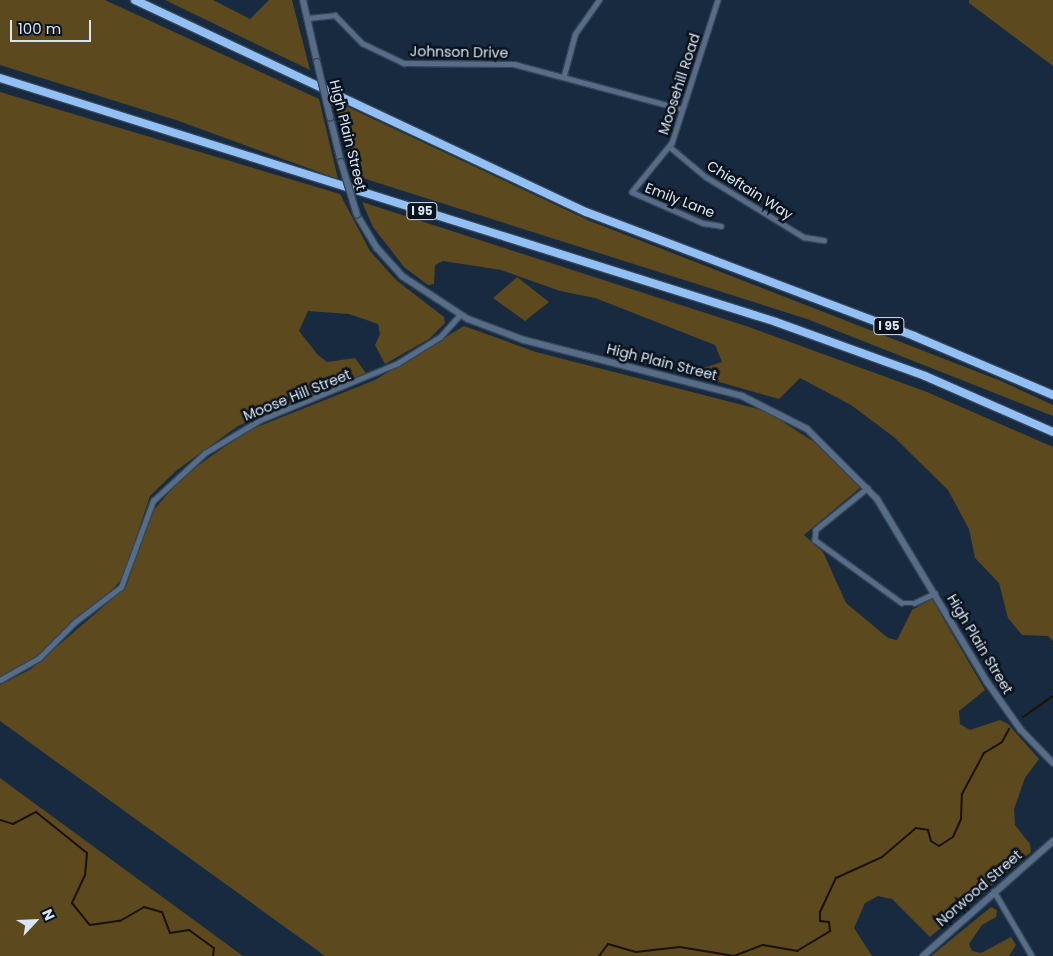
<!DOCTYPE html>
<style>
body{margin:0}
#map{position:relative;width:1053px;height:956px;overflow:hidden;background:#172a40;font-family:Poppins,sans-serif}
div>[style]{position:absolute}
.green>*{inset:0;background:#5c491e}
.stream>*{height:2px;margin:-1px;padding:0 1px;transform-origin:1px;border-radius:1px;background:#1a1100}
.roads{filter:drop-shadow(1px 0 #354557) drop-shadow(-1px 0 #354557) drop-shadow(0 1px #354557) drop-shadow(0 -1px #354557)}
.street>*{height:4.5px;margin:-2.25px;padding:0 2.25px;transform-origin:2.25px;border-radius:2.25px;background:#576d87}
.secondary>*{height:6px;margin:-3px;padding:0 3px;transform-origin:3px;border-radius:3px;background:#576d87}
.highway>*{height:8px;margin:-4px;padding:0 4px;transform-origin:4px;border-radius:4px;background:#92c0f5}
.bridges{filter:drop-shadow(1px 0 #354557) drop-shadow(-1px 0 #354557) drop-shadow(0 1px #354557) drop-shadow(0 -1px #354557)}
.secondary-bridge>*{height:6px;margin:-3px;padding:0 3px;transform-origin:3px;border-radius:3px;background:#576d87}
span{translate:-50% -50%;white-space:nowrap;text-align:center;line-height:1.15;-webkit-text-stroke:5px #0a121c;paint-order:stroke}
.shield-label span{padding:1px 4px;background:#0a121c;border:1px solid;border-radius:4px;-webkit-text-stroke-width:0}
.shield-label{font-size:12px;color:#d8e5f4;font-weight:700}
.street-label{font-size:14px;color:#d8e5f4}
.north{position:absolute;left:10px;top:896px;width:50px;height:50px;-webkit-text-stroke:4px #0a121c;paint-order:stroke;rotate:65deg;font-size:14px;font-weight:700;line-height:20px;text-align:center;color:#d8e5f4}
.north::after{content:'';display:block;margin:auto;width:18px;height:22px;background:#d8e5f4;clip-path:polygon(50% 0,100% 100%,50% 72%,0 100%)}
.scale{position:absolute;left:10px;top:20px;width:81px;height:22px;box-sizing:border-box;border:2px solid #d8e5f4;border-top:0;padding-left:6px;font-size:15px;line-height:18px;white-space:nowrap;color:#d8e5f4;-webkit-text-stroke:4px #0a121c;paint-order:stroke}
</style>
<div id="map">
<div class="green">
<i style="clip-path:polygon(0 0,105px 0,319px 99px,338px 179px,176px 120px,0 65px)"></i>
<i style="clip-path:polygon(165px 0,213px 0,250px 19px,269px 0,292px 0,310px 70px)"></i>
<i style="clip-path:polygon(969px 0,1053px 0,1053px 66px,969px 3px)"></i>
<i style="clip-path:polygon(0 92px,340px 194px,370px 251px,396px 280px,444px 317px,445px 323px,429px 339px,385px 364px,375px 345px,380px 334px,378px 324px,349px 314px,308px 311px,299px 331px,318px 355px,327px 362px,355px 358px,366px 373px,238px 426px,177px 470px,150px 496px,123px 577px,115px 587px,37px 656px,0 677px)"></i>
<i style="clip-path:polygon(335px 101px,590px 221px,1001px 381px,1053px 405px,1053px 416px,807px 319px,353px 175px)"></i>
<i style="clip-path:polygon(362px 202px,749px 327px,927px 392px,1053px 447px,1053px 641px,1048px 636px,1022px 635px,1008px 618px,999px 583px,975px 558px,969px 529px,948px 490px,895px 438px,851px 405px,800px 378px,779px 399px,688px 373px,722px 362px,715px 345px,595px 298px,560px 291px,501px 270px,443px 261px,435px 265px,434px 284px,428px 285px,404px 267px,373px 227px)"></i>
<i style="clip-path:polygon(517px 277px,549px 302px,525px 321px,493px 298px)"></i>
<i style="clip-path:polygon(464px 326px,536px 352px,766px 411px,822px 447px,861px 487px,804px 535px,823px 552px,846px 603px,888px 638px,897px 640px,912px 610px,932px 599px,985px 690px,959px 711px,960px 724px,970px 730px,1000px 720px,1008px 724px,1039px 759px,1025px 778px,1014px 809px,1015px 825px,1030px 844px,1031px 852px,930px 937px,892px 899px,878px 896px,865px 903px,854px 928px,872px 956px,325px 956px,0 721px,0 685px,31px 669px,126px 587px,152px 512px,183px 476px,247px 431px,375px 380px)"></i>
<i style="clip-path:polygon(0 778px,243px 956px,0 956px)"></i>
<i style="clip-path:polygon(991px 907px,997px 910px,996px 917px,982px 925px,969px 944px,972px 951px,981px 953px,1011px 937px,1016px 945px,1009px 956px,931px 956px)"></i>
</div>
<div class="stream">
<i style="left:1023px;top:717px;width:37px;rotate:-35deg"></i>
<i style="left:0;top:820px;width:14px;rotate:17deg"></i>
<i style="left:13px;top:824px;width:26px;rotate:-28deg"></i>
<i style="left:36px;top:812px;width:65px;rotate:38.8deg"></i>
<i style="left:87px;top:853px;width:22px;rotate:95deg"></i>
<i style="left:85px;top:875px;width:31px;rotate:115deg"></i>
<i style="left:72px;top:903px;width:28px;rotate:51deg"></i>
<i style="left:90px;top:925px;width:30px;rotate:-8deg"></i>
<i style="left:120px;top:921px;width:28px;rotate:-30deg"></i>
<i style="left:144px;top:907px;width:19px;rotate:16deg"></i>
<i style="left:162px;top:912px;width:22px;rotate:69deg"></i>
<i style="left:170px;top:933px;width:19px;rotate:-9deg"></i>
<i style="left:189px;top:930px;width:31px;rotate:36deg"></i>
<i style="left:214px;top:948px;width:8px;rotate:97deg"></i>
<i style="left:599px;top:956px;width:15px;rotate:-53deg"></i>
<i style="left:608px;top:944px;width:29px;rotate:16deg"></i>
<i style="left:636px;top:952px;width:44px;rotate:-6.5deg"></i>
<i style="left:680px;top:947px;width:55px;rotate:9.5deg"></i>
<i style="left:734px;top:956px;width:31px;rotate:-21deg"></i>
<i style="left:763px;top:945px;width:35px;rotate:10deg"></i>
<i style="left:797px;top:951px;width:39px;rotate:-31deg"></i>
<i style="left:830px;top:931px;width:9px;rotate:-96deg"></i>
<i style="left:829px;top:922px;width:9px;rotate:-174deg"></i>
<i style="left:820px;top:921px;width:9px;rotate:-90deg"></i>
<i style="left:820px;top:912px;width:38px;rotate:-65deg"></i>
<i style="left:836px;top:878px;width:51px;rotate:-24.5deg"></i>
<i style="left:882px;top:857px;width:45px;rotate:-40.5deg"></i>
<i style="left:916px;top:828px;width:12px;rotate:9deg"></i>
<i style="left:928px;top:830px;width:11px;rotate:75deg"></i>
<i style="left:931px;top:841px;width:9px;rotate:32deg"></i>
<i style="left:939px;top:846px;width:17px;rotate:-33deg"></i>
<i style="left:953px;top:837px;width:20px;rotate:-66deg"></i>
<i style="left:961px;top:819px;width:25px;rotate:-88deg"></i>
<i style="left:962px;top:794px;width:47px;rotate:-61.8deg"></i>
<i style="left:984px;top:753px;width:21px;rotate:-31deg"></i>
<i style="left:1002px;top:742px;width:15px;rotate:-62deg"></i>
</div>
<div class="roads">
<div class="street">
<i style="left:718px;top:0;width:150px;rotate:107.8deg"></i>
<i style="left:672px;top:143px;width:63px;rotate:129.2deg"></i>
<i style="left:632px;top:192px;width:77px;rotate:23.6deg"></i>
<i style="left:703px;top:223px;width:18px;rotate:9deg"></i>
<i style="left:308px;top:18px;width:27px;rotate:-6deg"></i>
<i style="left:335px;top:15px;width:39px;rotate:46deg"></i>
<i style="left:362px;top:43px;width:47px;rotate:25.5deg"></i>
<i style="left:404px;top:63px;width:110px;rotate:0.5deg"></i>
<i style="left:514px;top:64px;width:174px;rotate:15deg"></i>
<i style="left:564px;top:75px;width:42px;rotate:-75deg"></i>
<i style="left:575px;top:34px;width:42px;rotate:-54.8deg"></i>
<i style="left:670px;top:147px;width:47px;rotate:39.8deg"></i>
<i style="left:706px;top:177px;width:115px;rotate:31.5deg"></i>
<i style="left:804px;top:237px;width:20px;rotate:9deg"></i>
<i style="left:868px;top:488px;width:67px;rotate:141.1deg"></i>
<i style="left:816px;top:530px;width:10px;rotate:96deg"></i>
<i style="left:815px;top:540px;width:107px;rotate:35.9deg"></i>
<i style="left:902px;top:603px;width:12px"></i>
<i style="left:914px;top:603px;width:23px;rotate:-25deg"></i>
<i style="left:0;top:680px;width:45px;rotate:-29.4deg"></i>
<i style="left:39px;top:658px;width:51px;rotate:-45deg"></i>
<i style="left:75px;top:622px;width:58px;rotate:-37.3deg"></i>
<i style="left:121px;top:587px;width:92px;rotate:-69.6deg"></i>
<i style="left:153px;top:501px;width:71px;rotate:-42.7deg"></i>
<i style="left:205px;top:453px;width:64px;rotate:-31deg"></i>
<i style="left:260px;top:420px;width:149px;rotate:-22.4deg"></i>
<i style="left:398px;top:363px;width:49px;rotate:-31.8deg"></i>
<i style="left:440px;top:337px;width:30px;rotate:-48deg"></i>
<i style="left:994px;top:891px;width:75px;rotate:59.7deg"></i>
</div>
<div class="secondary">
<i style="left:303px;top:0;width:64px;rotate:77.3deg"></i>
<i style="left:330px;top:117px;width:46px;rotate:76.3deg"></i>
<i style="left:357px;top:215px;width:39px;rotate:59deg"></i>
<i style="left:377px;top:248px;width:38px;rotate:48deg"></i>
<i style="left:402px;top:276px;width:79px;rotate:33.1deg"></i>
<i style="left:468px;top:319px;width:60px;rotate:20.6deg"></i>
<i style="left:524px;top:340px;width:225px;rotate:14.4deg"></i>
<i style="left:742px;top:396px;width:73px;rotate:26.9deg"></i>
<i style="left:807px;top:429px;width:99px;rotate:45deg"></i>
<i style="left:877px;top:499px;width:214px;rotate:59deg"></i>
<i style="left:987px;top:682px;width:59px;rotate:54.7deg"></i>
<i style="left:1021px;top:730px;width:46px;rotate:45.9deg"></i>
<i style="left:923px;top:956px;width:174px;rotate:-41.5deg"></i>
</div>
<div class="highway">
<i style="left:135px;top:0;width:498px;rotate:25.2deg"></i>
<i style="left:586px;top:212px;width:351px;rotate:20.7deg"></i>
<i style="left:914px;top:336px;width:151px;rotate:23deg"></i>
<i style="left:0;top:78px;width:813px;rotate:17.45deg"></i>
<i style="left:776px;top:322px;width:158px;rotate:19.9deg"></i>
<i style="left:925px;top:376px;width:140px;rotate:23.6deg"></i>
</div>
</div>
<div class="bridges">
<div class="secondary-bridge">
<i style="left:317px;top:62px;width:57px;rotate:76.7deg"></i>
<i style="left:341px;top:162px;width:55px;rotate:73.2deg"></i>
</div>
</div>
<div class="shield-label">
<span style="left:422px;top:211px">I 95</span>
<span style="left:889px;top:326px">I 95</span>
</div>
<div class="street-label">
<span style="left:459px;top:52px;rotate:1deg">Johnson Drive</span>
<span style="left:679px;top:84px;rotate:-72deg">Moosehill Road</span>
<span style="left:348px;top:135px;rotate:76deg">High Plain Street</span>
<span style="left:750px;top:190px;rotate:32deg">Chieftain Way</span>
<span style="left:680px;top:200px;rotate:21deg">Emily Lane</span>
<span style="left:662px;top:362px;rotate:14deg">High Plain Street</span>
<span style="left:297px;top:395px;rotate:-22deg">Moose Hill Street</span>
<span style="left:980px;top:644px;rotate:59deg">High Plain Street</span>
<span style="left:979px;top:888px;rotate:-41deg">Norwood Street</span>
</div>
<div class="north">N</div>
<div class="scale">100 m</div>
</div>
